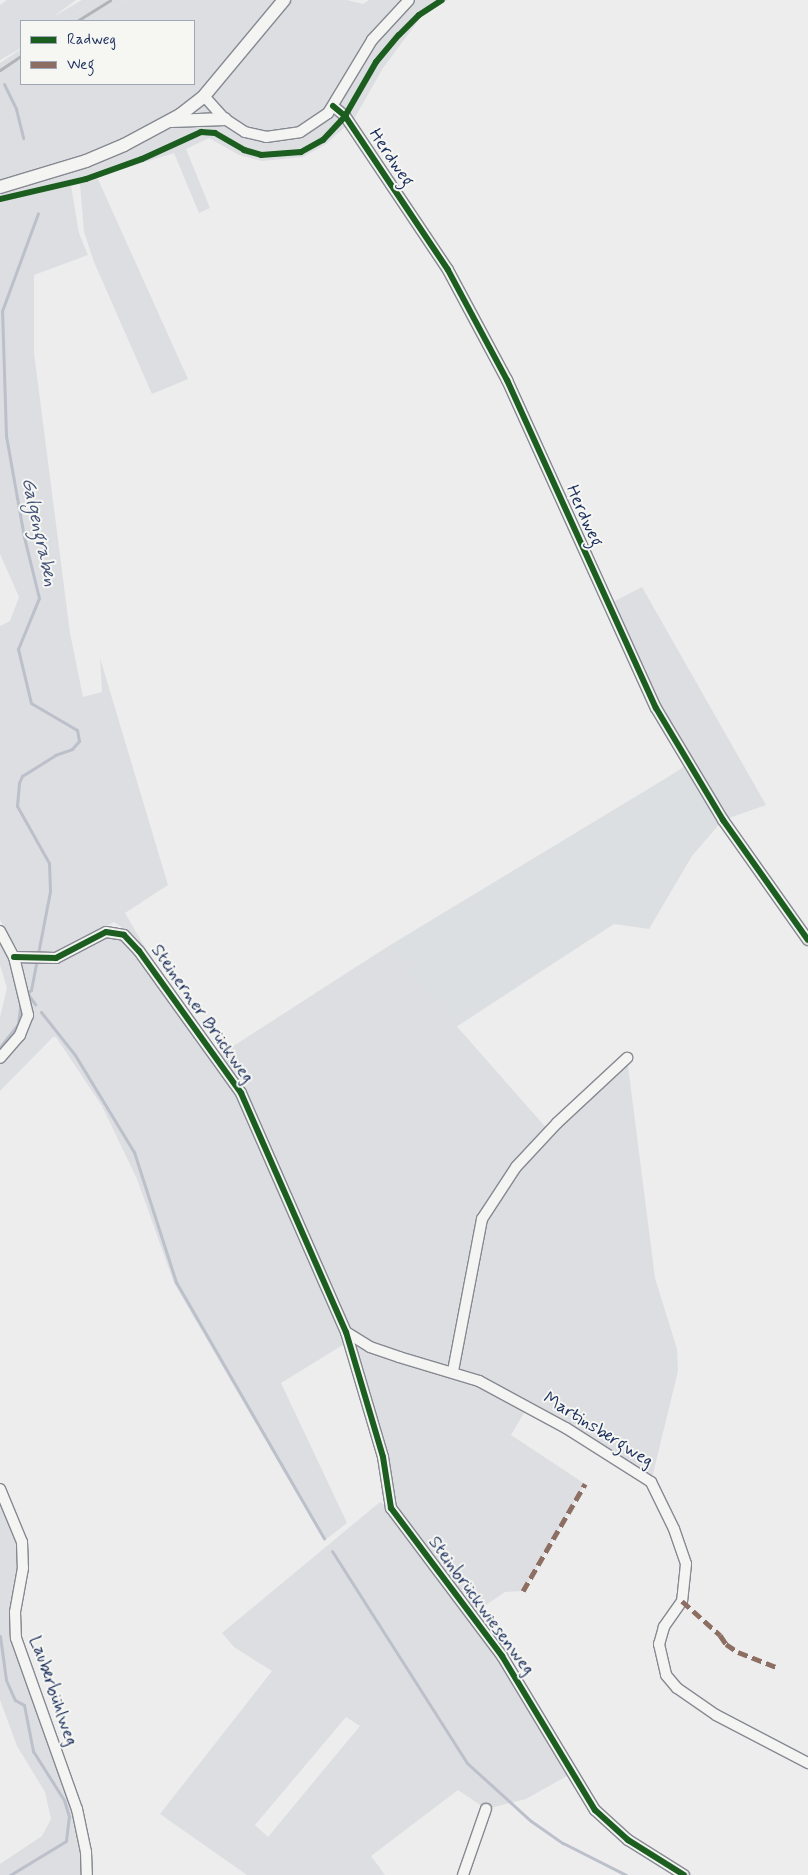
<!DOCTYPE html>
<meta charset="utf-8">
<style>
body{margin:0}
#map{position:relative;width:808px;height:1875px;overflow:hidden;background:#ededed;font-family:Mynerve,sans-serif}
div>[style]{position:absolute}
.built>*{inset:0;background:#dcdfe1}
.green>*{inset:0;background:#dcdee1}
.stream>*{height:3px;margin:-1.5px;padding:0 1.5px;transform-origin:1.5px;border-radius:1.5px;background:#bbc0cb}
.roads{filter:drop-shadow(1px 0 #868992) drop-shadow(-1px 0 #868992) drop-shadow(0 1px #868992) drop-shadow(0 -1px #868992)}
.minor>*{height:10px;margin:-5px;padding:0 5px;transform-origin:5px;border-radius:5px;background:#f4f4f2}
.major>*{height:12px;margin:-6px;padding:0 6px;transform-origin:6px;border-radius:6px;background:#f4f4f2}
.rail>*{height:3px;margin:-1.5px;padding:0 1.5px;transform-origin:1.5px;border-radius:1.5px;background:#b1b3b8}
.quiet>*{height:5px;margin-top:-2.5px;transform-origin:0;background:repeating-linear-gradient(90deg,#8d6e63 0 10px,transparent 0 15px)}
.cycleway>*{height:6px;margin:-3px;padding:0 3px;transform-origin:3px;border-radius:3px;background:#1b5e20}
span{translate:-50% -50%;white-space:nowrap;text-align:center;line-height:1.15;-webkit-text-stroke:4px #f6f6f2;paint-order:stroke}
.street-label{font-size:18px;color:#1b2f5e}
.water-label{font-size:19px;color:#44547a;font-style:italic}
.legend{position:absolute;left:20px;top:20px;width:175px;height:65px;box-sizing:border-box;background:#f6f6f2;border:1px solid #9ea6b7;margin:0;padding:6px 9px;list-style:none;font-size:15px;color:#1b2f5e}
.legend li{display:flex;align-items:center;gap:10px;height:25px}
.legend b{width:25px;border:1px solid #9ea6b7}
</style>
<div id="map">
<div class="built">
<i style="clip-path:polygon(97px 0,126px 0,93px 21px,64px 21px)"></i>
<i style="clip-path:polygon(21px 49px,21px 66px,0 78px,0 63px)"></i>
<i style="clip-path:polygon(684px 763px,723px 820px,692px 856px,649px 929px,614px 924px,456px 1027px,387px 947px,663px 780px,682px 768px)"></i>
</div>
<div class="green">
<i style="clip-path:polygon(7px 0,76px 0,53px 17px,82px 0,97px 0,64px 21px,21px 21px,21px 48px,0 60px,0 5px)"></i>
<i style="clip-path:polygon(126px 0,347px 0,363px 4px,369px 0,448px 0,421px 17px,383px 68px,354px 119px,326px 144px,303px 157px,262px 161px,239px 155px,209px 138px,186px 149px,210px 208px,199px 213px,174px 153px,97px 177px,188px 379px,152px 394px,94px 262px,84px 232px,80px 184px,71px 186px,79px 233px,88px 255px,34px 275px,34px 353px,70px 633px,83px 697px,102px 692px,100px 658px,168px 885px,125px 913px,160px 973px,127px 931px,114px 922px,55px 955px,19px 952px,0 920px,0 626px,10px 621px,19px 597px,0 554px,0 78px,21px 66px,21px 84px,194px 84px,194px 21px,93px 21px)"></i>
<i style="clip-path:polygon(642px 587px,766px 805px,723px 820px,660px 706px,611px 603px)"></i>
<i style="clip-path:polygon(101px 937px,123px 938px,239px 1093px,249px 1115px,245px 1122px,249px 1120px,346px 1343px,281px 1383px,347px 1523px,324px 1541px,174px 1283px,137px 1179px,102px 1106px,56px 1037px,53px 1037px,0 1091px,0 1017px,7px 988px,0 965px,0 938px,10px 961px,24px 1019px,33px 1012px,22px 963px,54px 962px)"></i>
<i style="clip-path:polygon(evenodd,387px 947px,549px 1131px,627px 1058px,655px 1278px,677px 1349px,678px 1371px,651px 1482px,528px 1406px,511px 1435px,585px 1484px,523px 1591px,505px 1592px,473px 1614px,574px 1772px,526px 1799px,486px 1809px,458px 1790px,371px 1856px,385px 1875px,247px 1875px,160px 1814px,272px 1671px,234px 1647px,222px 1633px,380px 1502px,391px 1508px,343px 1315px,245px 1090px,221px 1054px,387px 947px,346px 1717px,360px 1726px,268px 1837px,255px 1825px,346px 1717px)"></i>
<i style="clip-path:polygon(0 1492px,20px 1543px,14px 1639px,75px 1810px,83px 1875px,0 1875px,0 1864px,42px 1836px,51px 1819px,45px 1792px,17px 1746px,0 1700px)"></i>
</div>
<div class="stream">
<i style="left:4px;top:84px;width:28px;rotate:64deg"></i>
<i style="left:16px;top:109px;width:30px;rotate:76deg"></i>
<i style="left:27px;top:993px;width:14px;rotate:54deg"></i>
<i style="left:25px;top:995px;width:8px;rotate:-40deg"></i>
<i style="left:31px;top:990px;width:101px;rotate:-79.1deg"></i>
<i style="left:50px;top:891px;width:28px;rotate:-92deg"></i>
<i style="left:49px;top:863px;width:65px;rotate:-119.3deg"></i>
<i style="left:17px;top:806px;width:23px;rotate:-85deg"></i>
<i style="left:19px;top:783px;width:8px;rotate:-67deg"></i>
<i style="left:22px;top:776px;width:39px;rotate:-32deg"></i>
<i style="left:55px;top:755px;width:18px;rotate:-19deg"></i>
<i style="left:72px;top:749px;width:11px;rotate:-49deg"></i>
<i style="left:79px;top:741px;width:11px;rotate:-100deg"></i>
<i style="left:77px;top:730px;width:53px;rotate:-149.6deg"></i>
<i style="left:31px;top:703px;width:56px;rotate:-103.5deg"></i>
<i style="left:18px;top:649px;width:55px;rotate:-67.6deg"></i>
<i style="left:39px;top:598px;width:63px;rotate:-103.8deg"></i>
<i style="left:24px;top:537px;width:103px;rotate:-100.1deg"></i>
<i style="left:6px;top:436px;width:125px;rotate:-91.8deg"></i>
<i style="left:2px;top:311px;width:104px;rotate:-69.8deg"></i>
<i style="left:41px;top:1012px;width:55px;rotate:51.7deg"></i>
<i style="left:75px;top:1055px;width:114px;rotate:58.7deg"></i>
<i style="left:134px;top:1152px;width:137px;rotate:72.1deg"></i>
<i style="left:176px;top:1282px;width:296px;rotate:60deg"></i>
<i style="left:0;top:1047px;width:29px;rotate:-52deg"></i>
<i style="left:18px;top:1024px;width:24px;rotate:-83deg"></i>
<i style="left:332px;top:1551px;width:251px;rotate:57.5deg"></i>
<i style="left:467px;top:1763px;width:86px;rotate:42.2deg"></i>
<i style="left:531px;top:1821px;width:39px;rotate:35deg"></i>
<i style="left:563px;top:1843px;width:71px;rotate:26.9deg"></i>
<i style="left:0;top:1636px;width:44px;rotate:82.2deg"></i>
<i style="left:6px;top:1680px;width:22px;rotate:66deg"></i>
<i style="left:15px;top:1700px;width:10px;rotate:29deg"></i>
<i style="left:24px;top:1705px;width:47px;rotate:78.9deg"></i>
<i style="left:33px;top:1751px;width:58px;rotate:57.7deg"></i>
<i style="left:64px;top:1800px;width:17px;rotate:73deg"></i>
<i style="left:69px;top:1816px;width:25px;rotate:97deg"></i>
<i style="left:66px;top:1841px;width:66px;rotate:148.7deg"></i>
</div>
<div class="roads">
<div class="minor">
<i style="left:204px;top:96px;width:31px;rotate:48deg"></i>
<i style="left:225px;top:119px;width:24px;rotate:33deg"></i>
<i style="left:245px;top:132px;width:22px;rotate:13deg"></i>
<i style="left:266px;top:137px;width:34px;rotate:-8deg"></i>
<i style="left:300px;top:132px;width:34px;rotate:-34deg"></i>
<i style="left:328px;top:113px;width:85px;rotate:-58.9deg"></i>
<i style="left:372px;top:40px;width:54px;rotate:-47.2deg"></i>
<i style="left:333px;top:106px;width:16px;rotate:40deg"></i>
<i style="left:345px;top:116px;width:185px;rotate:56.2deg"></i>
<i style="left:448px;top:270px;width:125px;rotate:61.8deg"></i>
<i style="left:507px;top:380px;width:360px;rotate:65.6deg"></i>
<i style="left:656px;top:708px;width:131px;rotate:59.1deg"></i>
<i style="left:723px;top:820px;width:147px;rotate:54.7deg"></i>
<i style="left:0;top:931px;width:30px;rotate:62deg"></i>
<i style="left:14px;top:957px;width:60px;rotate:76.4deg"></i>
<i style="left:28px;top:1015px;width:22px;rotate:112deg"></i>
<i style="left:20px;top:1035px;width:30px;rotate:131deg"></i>
<i style="left:14px;top:957px;width:42px;rotate:1.4deg"></i>
<i style="left:56px;top:958px;width:56px;rotate:-27.5deg"></i>
<i style="left:106px;top:932px;width:18px;rotate:9deg"></i>
<i style="left:124px;top:935px;width:22px;rotate:47deg"></i>
<i style="left:139px;top:951px;width:175px;rotate:54.3deg"></i>
<i style="left:241px;top:1093px;width:261px;rotate:66.3deg"></i>
<i style="left:346px;top:1332px;width:130px;rotate:73.5deg"></i>
<i style="left:383px;top:1457px;width:52px;rotate:81.1deg"></i>
<i style="left:391px;top:1508px;width:185px;rotate:53.1deg"></i>
<i style="left:502px;top:1656px;width:180px;rotate:58.9deg"></i>
<i style="left:595px;top:1810px;width:45px;rotate:42.3deg"></i>
<i style="left:628px;top:1840px;width:66px;rotate:32deg"></i>
<i style="left:346px;top:1332px;width:28px;rotate:32deg"></i>
<i style="left:370px;top:1347px;width:31px;rotate:19deg"></i>
<i style="left:399px;top:1357px;width:84px;rotate:16.7deg"></i>
<i style="left:479px;top:1381px;width:99px;rotate:28.4deg"></i>
<i style="left:566px;top:1428px;width:101px;rotate:32.4deg"></i>
<i style="left:651px;top:1482px;width:52px;rotate:63.9deg"></i>
<i style="left:674px;top:1529px;width:37px;rotate:71deg"></i>
<i style="left:686px;top:1564px;width:37px;rotate:96deg"></i>
<i style="left:682px;top:1601px;width:32px;rotate:125deg"></i>
<i style="left:664px;top:1627px;width:18px;rotate:106deg"></i>
<i style="left:659px;top:1644px;width:32px;rotate:77deg"></i>
<i style="left:666px;top:1675px;width:17px;rotate:50deg"></i>
<i style="left:677px;top:1688px;width:47px;rotate:34.7deg"></i>
<i style="left:716px;top:1715px;width:104px;rotate:27.6deg"></i>
<i style="left:453px;top:1371px;width:155px;rotate:-79.2deg"></i>
<i style="left:482px;top:1219px;width:62px;rotate:-56.8deg"></i>
<i style="left:516px;top:1167px;width:60px;rotate:-47deg"></i>
<i style="left:557px;top:1123px;width:96px;rotate:-42.9deg"></i>
<i style="left:0;top:1489px;width:57px;rotate:67.5deg"></i>
<i style="left:22px;top:1542px;width:26px;rotate:88deg"></i>
<i style="left:23px;top:1568px;width:45px;rotate:100.3deg"></i>
<i style="left:15px;top:1612px;width:26px;rotate:88deg"></i>
<i style="left:16px;top:1638px;width:182px;rotate:70.4deg"></i>
<i style="left:77px;top:1809px;width:44px;rotate:78.2deg"></i>
<i style="left:86px;top:1852px;width:23px;rotate:88deg"></i>
<i style="left:463px;top:1875px;width:70px;rotate:-70.8deg"></i>
</div>
<div class="major">
<i style="left:171px;top:121px;width:54px;rotate:-2.1deg"></i>
<i style="left:0;top:187px;width:90px;rotate:-16.8deg"></i>
<i style="left:86px;top:161px;width:41px;rotate:-22.8deg"></i>
<i style="left:124px;top:145px;width:64px;rotate:-28.2deg"></i>
<i style="left:180px;top:115px;width:31px;rotate:-38deg"></i>
<i style="left:204px;top:96px;width:125px;rotate:-50.2deg"></i>
</div>
</div>
<div class="rail">
<i style="left:77px;top:21px;width:39px;rotate:-32deg"></i>
<i style="left:0;top:70px;width:25px;rotate:-34deg"></i>
</div>
<div class="quiet">
<i style="left:523px;top:1591px;width:124px;rotate:-59.9deg"></i>
<i style="left:682px;top:1601px;width:51px;rotate:41.8deg"></i>
<i style="left:720px;top:1635px;width:11px;rotate:56deg"></i>
<i style="left:726px;top:1644px;width:14px;rotate:34deg"></i>
<i style="left:738px;top:1652px;width:41px;rotate:21.5deg"></i>
</div>
<div class="cycleway">
<i style="left:333px;top:106px;width:16px;rotate:40deg"></i>
<i style="left:345px;top:116px;width:185px;rotate:56.2deg"></i>
<i style="left:448px;top:270px;width:125px;rotate:61.8deg"></i>
<i style="left:507px;top:380px;width:360px;rotate:65.6deg"></i>
<i style="left:656px;top:708px;width:131px;rotate:59.1deg"></i>
<i style="left:723px;top:820px;width:147px;rotate:54.7deg"></i>
<i style="left:0;top:199px;width:88px;rotate:-13.1deg"></i>
<i style="left:86px;top:179px;width:59px;rotate:-19.7deg"></i>
<i style="left:142px;top:159px;width:65px;rotate:-24.6deg"></i>
<i style="left:201px;top:132px;width:14px;rotate:4deg"></i>
<i style="left:215px;top:133px;width:34px;rotate:30deg"></i>
<i style="left:244px;top:150px;width:18px;rotate:16deg"></i>
<i style="left:261px;top:155px;width:40px;rotate:-4.3deg"></i>
<i style="left:301px;top:152px;width:25px;rotate:-29deg"></i>
<i style="left:323px;top:140px;width:33px;rotate:-47deg"></i>
<i style="left:345px;top:116px;width:62px;rotate:-60.1deg"></i>
<i style="left:376px;top:62px;width:35px;rotate:-50deg"></i>
<i style="left:399px;top:35px;width:28px;rotate:-45deg"></i>
<i style="left:419px;top:15px;width:27px;rotate:-33deg"></i>
<i style="left:14px;top:957px;width:42px;rotate:1.4deg"></i>
<i style="left:56px;top:958px;width:56px;rotate:-27.5deg"></i>
<i style="left:106px;top:932px;width:18px;rotate:9deg"></i>
<i style="left:124px;top:935px;width:22px;rotate:47deg"></i>
<i style="left:139px;top:951px;width:175px;rotate:54.3deg"></i>
<i style="left:241px;top:1093px;width:261px;rotate:66.3deg"></i>
<i style="left:346px;top:1332px;width:130px;rotate:73.5deg"></i>
<i style="left:383px;top:1457px;width:52px;rotate:81.1deg"></i>
<i style="left:391px;top:1508px;width:185px;rotate:53.1deg"></i>
<i style="left:502px;top:1656px;width:180px;rotate:58.9deg"></i>
<i style="left:595px;top:1810px;width:45px;rotate:42.3deg"></i>
<i style="left:628px;top:1840px;width:66px;rotate:32deg"></i>
</div>
<div class="street-label">
<span style="left:391px;top:158px;rotate:56deg">Herdweg</span>
<span style="left:584px;top:516px;rotate:66deg">Herdweg</span>
<span style="left:202px;top:1014px;rotate:55deg">Steinerner Brückweg</span>
<span style="left:598px;top:1430px;rotate:32deg">Martinsbergweg</span>
<span style="left:481px;top:1606px;rotate:54deg">Steinbrückwiesenweg</span>
<span style="left:53px;top:1691px;rotate:71deg">Lauberbühlweg</span>
</div>
<div class="water-label">
<span style="left:39px;top:532px;rotate:78deg">Galgengraben</span>
</div>
<ul class="legend">
<li><b style="height:6px;background:#1b5e20"></b>Radweg</li>
<li><b style="height:6px;background:#8d6e63"></b>Weg</li>
</ul>
</div>
